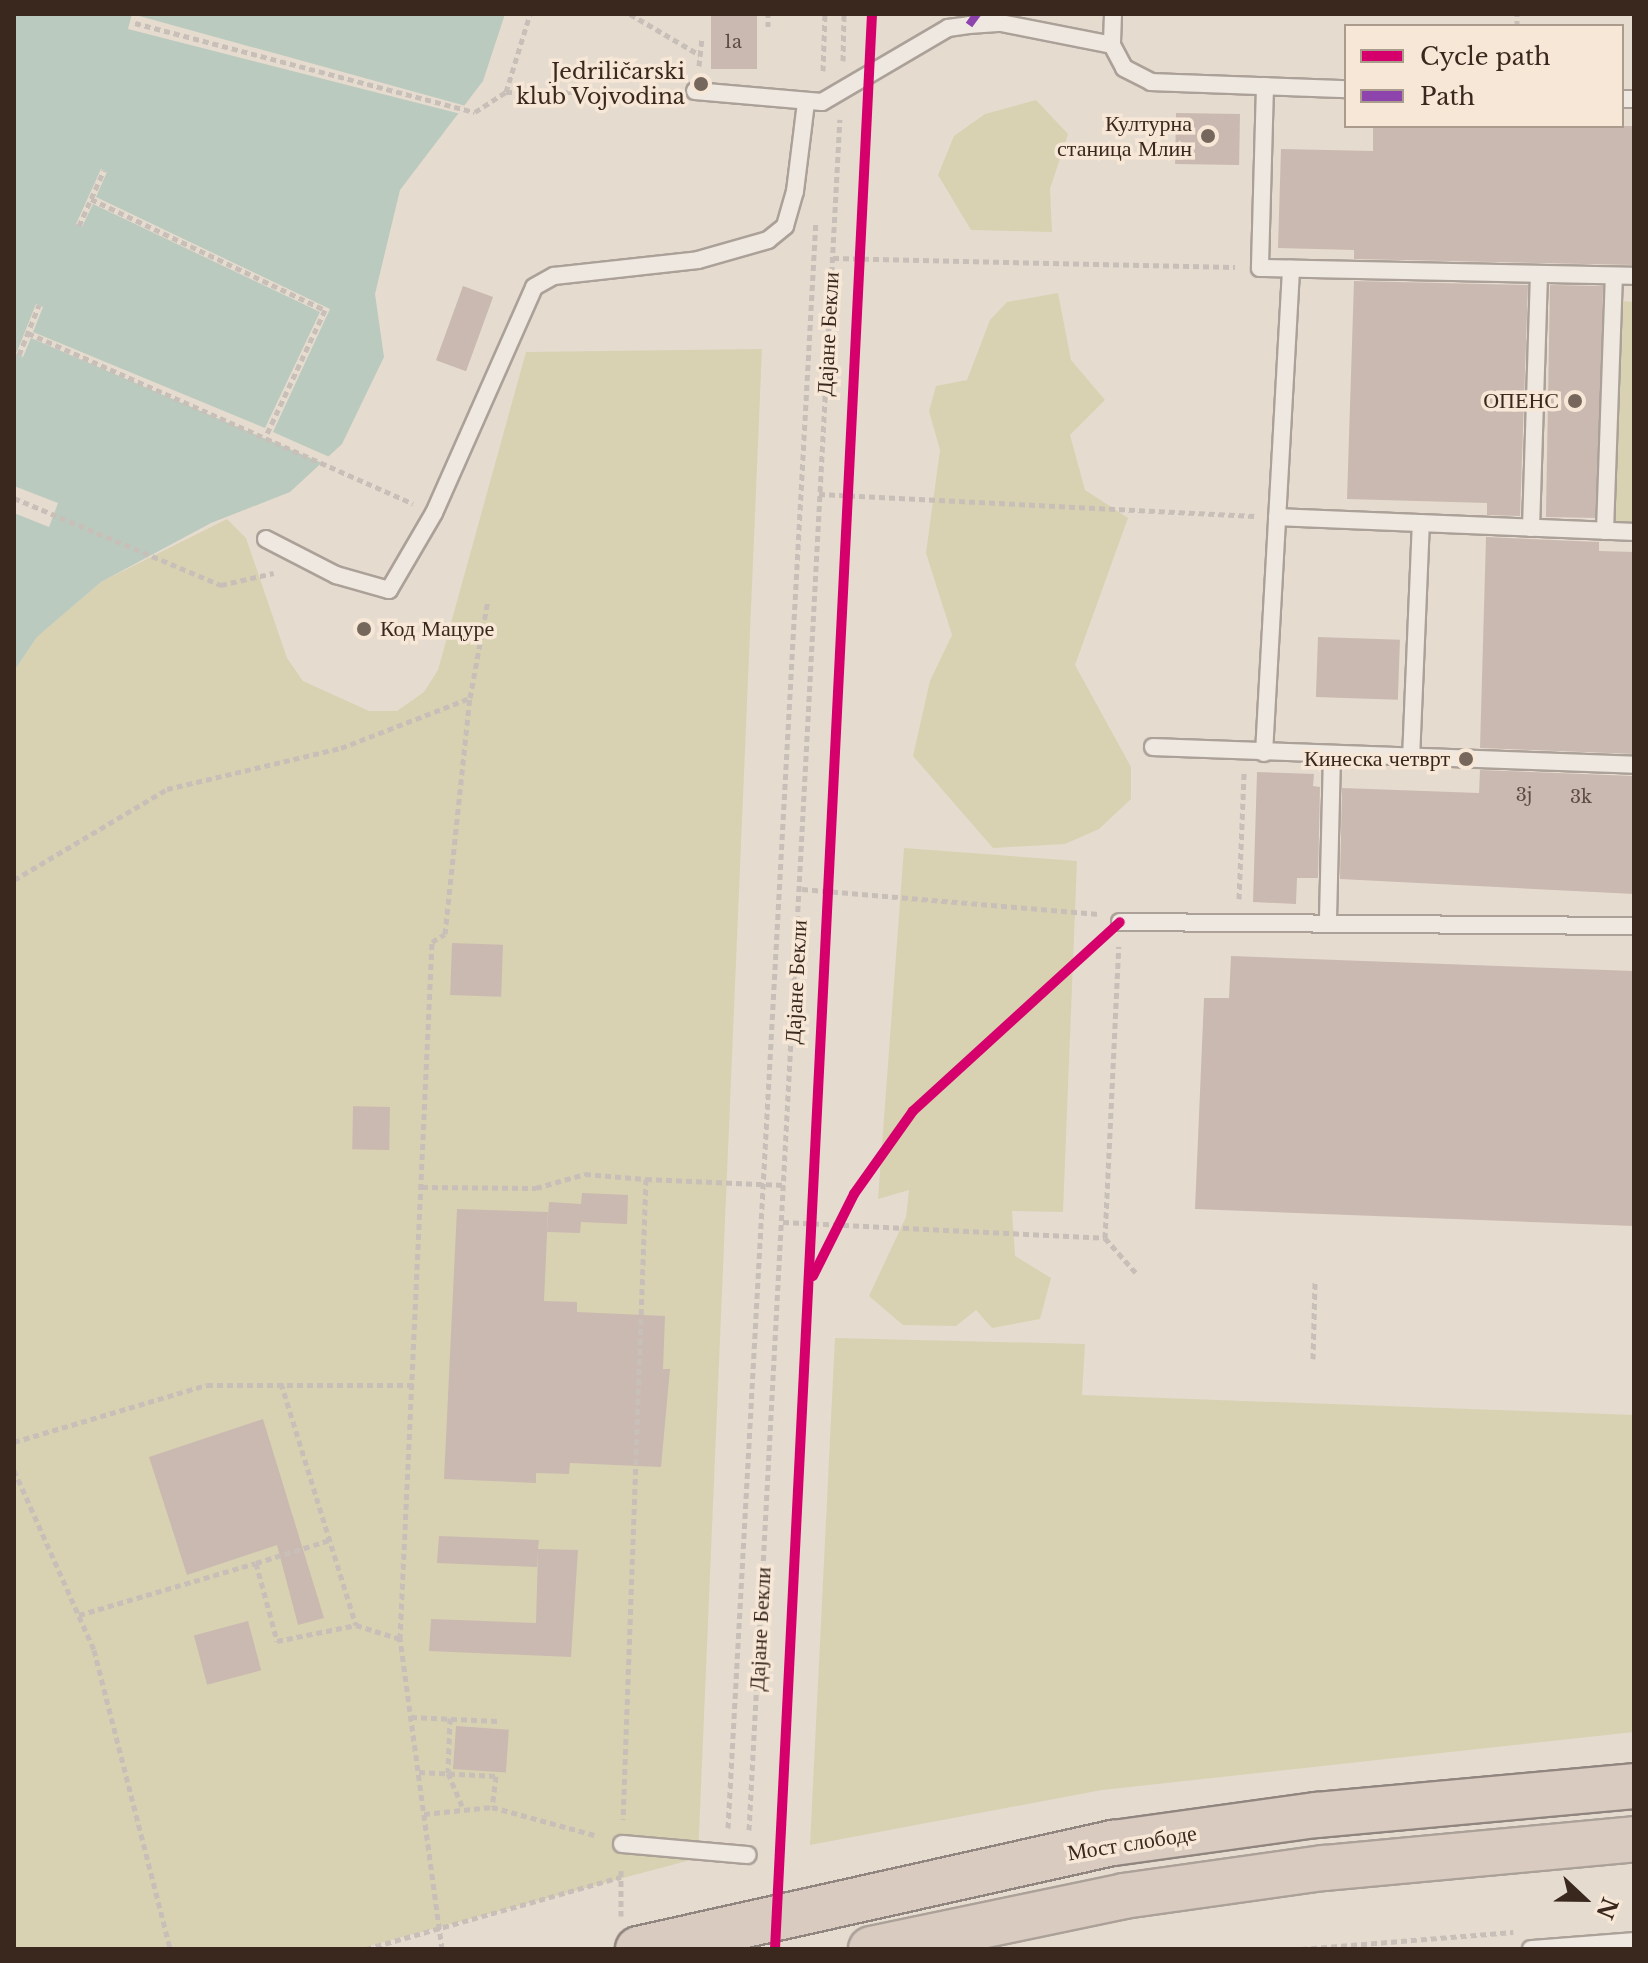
<!DOCTYPE html>
<meta charset="utf-8">
<style>
body{margin:0}
#map{position:relative;width:1648px;height:1963px;overflow:hidden;background:#e6dbcf;font-family:"Libre Baskerville",serif}
div>[style]{position:absolute}
.green>*{inset:0;background:#d8d2b2}
.water>*{inset:0;background:#bbcabe}
.pier>*{inset:0;background:#e6dbcf}
.building>*{inset:0;background:#cab9b0;transform-origin:0 0}
.path>*{height:5px;margin-top:-2.5px;transform-origin:0;background:repeating-linear-gradient(90deg,#c7bfb8 0 6px,transparent 0 10px)}
.roads{filter:drop-shadow(2px 0 #aba198) drop-shadow(-2px 0 #aba198) drop-shadow(0 2px #aba198) drop-shadow(0 -2px #aba198)}
.lane>*{height:16px;margin:-8px;padding:0 8px;transform-origin:8px;border-radius:8px;background:#eee8e1}
.highway>*{height:44px;margin:-22px;padding:0 22px;transform-origin:22px;border-radius:22px;background:#d9cbc0}
.bridges{filter:drop-shadow(2px 0 #91867f) drop-shadow(-2px 0 #91867f) drop-shadow(0 2px #91867f) drop-shadow(0 -2px #91867f)}
.highway-bridge>*{height:44px;margin:-22px;padding:0 22px;transform-origin:22px;border-radius:22px;background:#d9cbc0}
.quiet>*{height:8px;margin-top:-4px;transform-origin:0;background:repeating-linear-gradient(90deg,#8e44ad 0 16px,transparent 0 24px)}
.cycleway>*{height:10px;margin:-5px;padding:0 5px;transform-origin:5px;border-radius:5px;background:#d6006c}
.dots>*{width:22px;height:22px;translate:-50% -50%;box-sizing:border-box;border:4px solid #f6e7d6;border-radius:50%}
span{translate:-50% -50%;white-space:nowrap;text-align:center;line-height:1.15;-webkit-text-stroke:7px #f6e7d6;paint-order:stroke}
.number-label{font-size:18px;color:#5e4c43}
.number-label span{-webkit-text-stroke-width:0}
.poi-label{font-size:22px;color:#3a281f}
.right{translate:-100% -50%;text-align:right}
.left{translate:0 -50%;text-align:left}
.street-label{font-size:22px;color:#3a281f}
.frame{position:absolute;inset:0;border:16px solid #3a281f;pointer-events:none}
.legend{position:absolute;left:1344px;top:24px;width:280px;height:104px;box-sizing:border-box;background:#f6e7d6;border:2px solid #ab9b8d;margin:0;padding:10px 14px;list-style:none;font-size:24px;color:#3a281f}
.legend li{display:flex;align-items:center;gap:16px;height:40px}
.legend b{width:40px;border:2px solid #ab9b8d}
.north{position:absolute;left:1544px;top:1859px;width:80px;height:80px;-webkit-text-stroke:6px #f6e7d6;paint-order:stroke;rotate:112deg;font-size:22px;font-weight:700;line-height:32px;text-align:center;color:#3a281f}
.north::after{content:'';display:block;margin:auto;width:28px;height:36px;background:#3a281f;clip-path:polygon(50% 0,100% 100%,50% 72%,0 100%)}
</style>
<div id="map">
<div class="green">
<i style="clip-path:polygon(1036px 100px,1068px 134px,1050px 189px,1052px 232px,971px 230px,938px 175px,954px 136px,985px 114px)"></i>
<i style="clip-path:polygon(1058px 293px,1071px 360px,1105px 400px,1070px 435px,1085px 490px,1128px 518px,1075px 665px,1131px 767px,1131px 799px,1099px 829px,1065px 844px,993px 848px,913px 756px,930px 681px,952px 635px,926px 553px,940px 450px,929px 411px,936px 386px,967px 380px,990px 320px,1007px 302px)"></i>
<i style="clip-path:polygon(1622px 301px,1634px 302px,1634px 529px,1615px 529px)"></i>
<i style="clip-path:polygon(762px 349px,698px 1858px,358px 1949px,14px 1949px,14px 671px,37px 637px,101px 582px,227px 519px,246px 538px,287px 658px,303px 681px,369px 711px,397px 711px,424px 692px,438px 670px,526px 352px)"></i>
<i style="clip-path:polygon(904px 848px,1077px 861px,1063px 1212px,1012px 1211px,1015px 1256px,1051px 1278px,1040px 1319px,992px 1328px,976px 1310px,956px 1326px,903px 1325px,869px 1296px,906px 1217px,909px 1190px,878px 1199px)"></i>
<i style="clip-path:polygon(835px 1338px,1085px 1344px,1082px 1395px,1634px 1415px,1634px 1732px,1102px 1790px,810px 1845px)"></i>
</div>
<div class="water">
<i style="clip-path:polygon(14px 14px,505px 14px,483px 81px,400px 190px,375px 294px,384px 357px,342px 444px,290px 492px,211px 523px,101px 582px,37px 637px,14px 671px)"></i>
</div>
<div class="pier">
<i style="clip-path:polygon(132px 14px,466px 106px,461px 114px,128px 29px)"></i>
<i style="clip-path:polygon(101px 169px,107px 172px,96px 197px,330px 309px,273px 432px,334px 459px,329px 466px,31px 338px,23px 357px,16px 354px,36px 304px,43px 307px,33px 332px,265px 428px,320px 312px,93px 204px,82px 227px,76px 224px)"></i>
<i style="clip-path:polygon(14px 486px,58px 503px,49px 527px,14px 513px)"></i>
</div>
<div class="building">
<i style="left:711px;top:14px;width:46px;height:55px"></i>
<i style="left:1176px;top:113px;width:64px;height:51px;rotate:1deg"></i>
<i style="clip-path:polygon(1373px 126px,1634px 126px,1634px 265px,1354px 259px,1354px 250px,1278px 248px,1281px 149px,1373px 151px)"></i>
<i style="clip-path:polygon(1354px 281px,1528px 285px,1520px 516px,1487px 515px,1487px 503px,1347px 499px)"></i>
<i style="left:1550px;top:285px;width:53px;height:232px;rotate:1deg"></i>
<i style="left:463px;top:286px;width:32px;height:79px;rotate:20deg"></i>
<i style="clip-path:polygon(1486px 537px,1599px 542px,1599px 551px,1634px 552px,1634px 754px,1480px 748px)"></i>
<i style="left:1318px;top:637px;width:82px;height:60px;rotate:2deg"></i>
<i style="clip-path:polygon(1480px 770px,1634px 776px,1634px 894px,1340px 879px,1342px 788px,1479px 793px)"></i>
<i style="clip-path:polygon(1257px 772px,1314px 774px,1313px 786px,1320px 787px,1318px 878px,1297px 878px,1296px 904px,1253px 902px)"></i>
<i style="left:452px;top:943px;width:51px;height:52px;rotate:2deg"></i>
<i style="clip-path:polygon(1231px 956px,1634px 971px,1634px 1226px,1195px 1209px,1204px 998px,1229px 998px)"></i>
<i style="left:390px;top:1107px;width:43px;height:37px;rotate:91deg"></i>
<i style="clip-path:polygon(582px 1193px,628px 1195px,627px 1224px,581px 1222px,580px 1233px,547px 1232px,549px 1202px,581px 1204px)"></i>
<i style="clip-path:polygon(457px 1209px,548px 1212px,544px 1301px,577px 1302px,577px 1312px,665px 1316px,663px 1369px,670px 1369px,661px 1467px,570px 1463px,569px 1474px,536px 1473px,536px 1483px,444px 1479px)"></i>
<i style="clip-path:polygon(263px 1419px,324px 1618px,298px 1625px,277px 1545px,187px 1575px,149px 1457px)"></i>
<i style="clip-path:polygon(439px 1536px,539px 1540px,538px 1549px,578px 1550px,571px 1657px,429px 1651px,431px 1619px,536px 1623px,538px 1551px,537px 1567px,437px 1563px)"></i>
<i style="left:248px;top:1621px;width:51px;height:56px;rotate:75deg"></i>
<i style="left:456px;top:1726px;width:53px;height:43px;rotate:4deg"></i>
</div>
<div class="path">
<i style="left:630px;top:14px;width:81px;rotate:30.4deg"></i>
<i style="left:135px;top:23px;width:351px;rotate:14.7deg"></i>
<i style="left:475px;top:112px;width:37px;rotate:-33deg"></i>
<i style="left:506px;top:92px;width:165px"></i>
<i style="left:1517px;top:26px;width:12px;rotate:-90deg"></i>
<i style="left:768px;top:27px;width:13px;rotate:-90deg"></i>
<i style="left:843px;top:61px;width:47px;rotate:-88.8deg"></i>
<i style="left:699px;top:66px;width:28px;rotate:-84deg"></i>
<i style="left:823px;top:71px;width:57px;rotate:-88deg"></i>
<i style="left:506px;top:92px;width:82px;rotate:-72.9deg"></i>
<i style="left:91px;top:199px;width:259px;rotate:25.4deg"></i>
<i style="left:325px;top:310px;width:137px;rotate:115.1deg"></i>
<i style="left:79px;top:226px;width:61px;rotate:-65.9deg"></i>
<i style="left:833px;top:258px;width:402px;rotate:1.3deg"></i>
<i style="left:28px;top:333px;width:421px;rotate:23.9deg"></i>
<i style="left:19px;top:355px;width:54px;rotate:-68.2deg"></i>
<i style="left:819px;top:494px;width:436px;rotate:2.9deg"></i>
<i style="left:14px;top:498px;width:225px;rotate:22.8deg"></i>
<i style="left:221px;top:585px;width:54px;rotate:-12.8deg"></i>
<i style="left:14px;top:880px;width:178px;rotate:-30.7deg"></i>
<i style="left:167px;top:789px;width:179px;rotate:-13.3deg"></i>
<i style="left:341px;top:748px;width:138px;rotate:-21.2deg"></i>
<i style="left:802px;top:889px;width:298px;rotate:4.8deg"></i>
<i style="left:1239px;top:899px;width:126px;rotate:-87.7deg"></i>
<i style="left:646px;top:1179px;width:139px;rotate:2.5deg"></i>
<i style="left:422px;top:1187px;width:114px;rotate:0.5deg"></i>
<i style="left:536px;top:1188px;width:51px;rotate:-15.9deg"></i>
<i style="left:585px;top:1174px;width:61px;rotate:4.7deg"></i>
<i style="left:646px;top:1179px;width:641px;rotate:92.05deg"></i>
<i style="left:783px;top:1222px;width:322px;rotate:2.8deg"></i>
<i style="left:1105px;top:1238px;width:48px;rotate:48.4deg"></i>
<i style="left:1105px;top:1238px;width:292px;rotate:-87.3deg"></i>
<i style="left:1313px;top:1359px;width:79px;rotate:-88.5deg"></i>
<i style="left:281px;top:1383px;width:253px;rotate:72.8deg"></i>
<i style="left:356px;top:1625px;width:46px;rotate:17.7deg"></i>
<i style="left:14px;top:1442px;width:201px;rotate:-16.5deg"></i>
<i style="left:207px;top:1385px;width:207px"></i>
<i style="left:14px;top:1470px;width:197px;rotate:66deg"></i>
<i style="left:94px;top:1650px;width:309px;rotate:75.7deg"></i>
<i style="left:256px;top:1563px;width:77px;rotate:-17.3deg"></i>
<i style="left:79px;top:1615px;width:184px;rotate:-16.4deg"></i>
<i style="left:256px;top:1563px;width:81px;rotate:74.9deg"></i>
<i style="left:277px;top:1641px;width:81px;rotate:-11.4deg"></i>
<i style="left:411px;top:1717px;width:87px;rotate:2.6deg"></i>
<i style="left:450px;top:1718px;width:55px;rotate:92.1deg"></i>
<i style="left:448px;top:1773px;width:36px;rotate:67deg"></i>
<i style="left:419px;top:1772px;width:77px;rotate:3deg"></i>
<i style="left:496px;top:1776px;width:31px;rotate:97deg"></i>
<i style="left:424px;top:1814px;width:68px;rotate:-5.9deg"></i>
<i style="left:492px;top:1807px;width:110px;rotate:15.3deg"></i>
<i style="left:728px;top:1828px;width:1609px;rotate:-86.87deg"></i>
<i style="left:749px;top:1830px;width:1713px;rotate:-86.96deg"></i>
<i style="left:621px;top:1916px;width:46px;rotate:-90deg"></i>
<i style="left:366px;top:1949px;width:265px;rotate:-15.8deg"></i>
<i style="left:442px;top:1949px;width:313px;rotate:-97.7deg"></i>
<i style="left:400px;top:1639px;width:698px;rotate:-87.37deg"></i>
<i style="left:432px;top:942px;width:15px;rotate:-32deg"></i>
<i style="left:445px;top:934px;width:237px;rotate:-84deg"></i>
<i style="left:470px;top:698px;width:100px;rotate:-79.6deg"></i>
<i style="left:1301px;top:1949px;width:213px;rotate:-4.6deg"></i>
</div>
<div class="roads">
<div class="lane">
<i style="left:1113px;top:14px;width:31px;rotate:92deg"></i>
<i style="left:1112px;top:45px;width:26px;rotate:62deg"></i>
<i style="left:1124px;top:68px;width:30px;rotate:27deg"></i>
<i style="left:1151px;top:82px;width:195px;rotate:2.1deg"></i>
<i style="left:1265px;top:86px;width:182px;rotate:91.6deg"></i>
<i style="left:1260px;top:268px;width:374px;rotate:1.2deg"></i>
<i style="left:695px;top:91px;width:127px;rotate:5deg"></i>
<i style="left:822px;top:102px;width:146px;rotate:-30.4deg"></i>
<i style="left:948px;top:28px;width:21px;rotate:-8deg"></i>
<i style="left:969px;top:25px;width:32px;rotate:-4deg"></i>
<i style="left:1001px;top:23px;width:113px;rotate:11.2deg"></i>
<i style="left:1622px;top:99px;width:12px"></i>
<i style="left:1277px;top:517px;width:357px;rotate:2.4deg"></i>
<i style="left:1531px;top:528px;width:254px;rotate:-88.2deg"></i>
<i style="left:1605px;top:531px;width:255px;rotate:-88deg"></i>
<i style="left:266px;top:539px;width:79px;rotate:27.2deg"></i>
<i style="left:336px;top:575px;width:55px;rotate:15.8deg"></i>
<i style="left:389px;top:590px;width:89px;rotate:-59.7deg"></i>
<i style="left:434px;top:513px;width:247px;rotate:-66.1deg"></i>
<i style="left:534px;top:287px;width:23px;rotate:-29deg"></i>
<i style="left:554px;top:276px;width:145px;rotate:-6.3deg"></i>
<i style="left:698px;top:260px;width:73px;rotate:-15.9deg"></i>
<i style="left:768px;top:240px;width:22px;rotate:-39deg"></i>
<i style="left:785px;top:226px;width:36px;rotate:-74deg"></i>
<i style="left:795px;top:191px;width:89px;rotate:-82.9deg"></i>
<i style="left:1153px;top:747px;width:481px;rotate:2.1deg"></i>
<i style="left:1264px;top:753px;width:485px;rotate:-86.8deg"></i>
<i style="left:1411px;top:759px;width:236px;rotate:-87.6deg"></i>
<i style="left:1328px;top:919px;width:162px;rotate:-88.6deg"></i>
<i style="left:1120px;top:922px;width:514px;rotate:0.45deg"></i>
<i style="left:622px;top:1844px;width:126px;rotate:5deg"></i>
<i style="left:1531px;top:1949px;width:103px;rotate:-4.4deg"></i>
</div>
<div class="highway">
<i style="left:871px;top:1949px;width:258px;rotate:-11.8deg"></i>
<i style="left:1124px;top:1896px;width:202px;rotate:-8deg"></i>
<i style="left:1324px;top:1868px;width:311px;rotate:-5.3deg"></i>
</div>
</div>
<div class="bridges">
<div class="highway-bridge">
<i style="left:638px;top:1949px;width:488px;rotate:-12.6deg"></i>
<i style="left:1114px;top:1843px;width:205px;rotate:-7.9deg"></i>
<i style="left:1317px;top:1815px;width:318px;rotate:-5.2deg"></i>
</div>
</div>
<div class="quiet">
<i style="left:969px;top:25px;width:14px;rotate:-54deg"></i>
</div>
<div class="cycleway">
<i style="left:813px;top:1276px;width:92px;rotate:-63.4deg"></i>
<i style="left:854px;top:1194px;width:102px;rotate:-54.6deg"></i>
<i style="left:913px;top:1111px;width:280px;rotate:-42.4deg"></i>
<i style="left:775px;top:1949px;width:1937px;rotate:-87.13deg"></i>
</div>
<div class="dots">
<i style="left:701px;top:84px;background:#76675d"></i>
<i style="left:1208px;top:136px;background:#76675d"></i>
<i style="left:1575px;top:401px;background:#76675d"></i>
<i style="left:364px;top:629px;background:#76675d"></i>
<i style="left:1466px;top:759px;background:#76675d"></i>
</div>
<div class="number-label">
<span style="left:733px;top:42px">1a</span>
<span style="left:1524px;top:795px">3j</span>
<span style="left:1581px;top:797px">3k</span>
</div>
<div class="poi-label">
<span class="right" style="left:685px;top:84px">Jedriličarski<br>klub Vojvodina</span>
<span class="right" style="left:1192px;top:136px">Културна<br>станица Млин</span>
<span class="right" style="left:1559px;top:401px">ОПЕНС</span>
<span class="left" style="left:380px;top:629px">Код Мацуре</span>
<span class="right" style="left:1450px;top:759px">Кинеска четврт</span>
</div>
<div class="street-label">
<span style="left:828px;top:334px;rotate:-87deg">Дајане Бекли</span>
<span style="left:796px;top:982px;rotate:-87deg">Дајане Бекли</span>
<span style="left:760px;top:1629px;rotate:-87deg">Дајане Бекли</span>
<span style="left:1132px;top:1843px;rotate:-9deg">Мост слободе</span>
</div>
<div class="frame"></div>
<ul class="legend">
<li><b style="height:10px;background:#d6006c"></b>Cycle path</li>
<li><b style="height:10px;background:#8e44ad"></b>Path</li>
</ul>
<div class="north">N</div>
</div>
